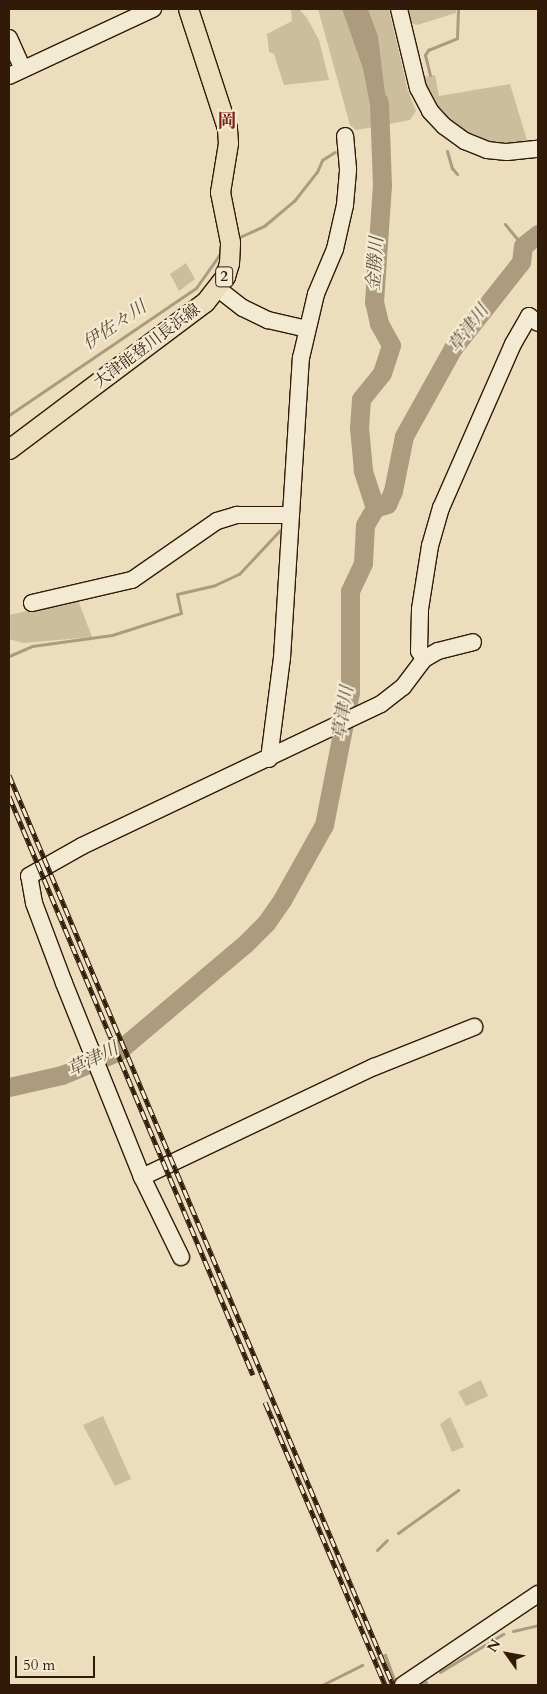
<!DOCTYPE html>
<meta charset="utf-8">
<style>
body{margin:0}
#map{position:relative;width:547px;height:1694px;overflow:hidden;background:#ecdebc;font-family:Cardo,"Noto Serif JP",serif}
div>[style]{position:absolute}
.green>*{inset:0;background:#ccbd9d}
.water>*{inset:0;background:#ac9b7f}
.stream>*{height:3px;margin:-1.5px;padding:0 1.5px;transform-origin:1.5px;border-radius:1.5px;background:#ac9b7f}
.river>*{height:19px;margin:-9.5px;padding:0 9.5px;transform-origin:9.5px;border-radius:9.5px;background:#ac9b7f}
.roads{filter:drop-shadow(1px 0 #311a08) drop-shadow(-1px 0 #311a08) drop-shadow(0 1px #311a08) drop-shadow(0 -1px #311a08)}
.secondary>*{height:16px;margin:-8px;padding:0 8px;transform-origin:8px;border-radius:8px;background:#f3ead3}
.primary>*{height:19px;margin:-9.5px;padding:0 9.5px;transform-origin:9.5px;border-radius:9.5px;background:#ecdebc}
.rail>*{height:5px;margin-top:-2.5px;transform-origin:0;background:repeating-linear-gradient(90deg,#f3ead3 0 9px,#311a08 0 18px);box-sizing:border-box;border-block:1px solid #311a08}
span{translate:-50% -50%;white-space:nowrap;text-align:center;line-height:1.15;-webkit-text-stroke:4.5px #f3ead3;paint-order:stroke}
.shield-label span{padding:1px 4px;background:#f3ead3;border:1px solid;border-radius:4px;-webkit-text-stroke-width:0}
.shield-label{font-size:15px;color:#311a08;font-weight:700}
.street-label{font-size:16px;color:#311a08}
.water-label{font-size:18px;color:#624e38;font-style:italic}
.quarter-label{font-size:19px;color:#7a1f14;font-weight:700}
.frame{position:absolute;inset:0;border:10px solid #311a08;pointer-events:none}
.north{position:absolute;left:482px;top:1629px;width:50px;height:50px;-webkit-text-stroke:4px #f3ead3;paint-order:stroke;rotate:302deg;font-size:14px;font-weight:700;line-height:20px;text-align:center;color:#311a08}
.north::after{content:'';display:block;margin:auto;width:18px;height:22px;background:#311a08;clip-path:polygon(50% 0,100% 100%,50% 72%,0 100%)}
.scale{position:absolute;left:15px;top:1656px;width:80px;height:22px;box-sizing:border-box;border:2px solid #311a08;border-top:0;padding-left:6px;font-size:15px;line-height:18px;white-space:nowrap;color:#311a08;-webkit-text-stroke:4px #f3ead3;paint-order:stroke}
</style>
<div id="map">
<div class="green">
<i style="clip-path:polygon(291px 9px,299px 9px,307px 18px,319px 40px,329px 80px,284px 85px,274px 54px,269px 52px,267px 34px,292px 21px)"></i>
<i style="clip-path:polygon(318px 9px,342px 9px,363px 69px,374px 127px,356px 130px,350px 125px)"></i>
<i style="clip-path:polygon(368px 9px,389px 10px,408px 91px,416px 111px,410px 120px,389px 124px,378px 36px)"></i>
<i style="clip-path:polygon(406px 9px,456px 9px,456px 13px,417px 25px,412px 23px)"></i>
<i style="clip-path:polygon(435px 75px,439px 96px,510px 84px,527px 140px,518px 144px,495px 145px,478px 140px,456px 128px,431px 101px,423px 77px)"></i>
<i style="clip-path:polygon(186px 263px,195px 279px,179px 291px,170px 274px)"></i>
<i style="clip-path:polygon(78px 600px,92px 637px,23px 643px,9px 639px,9px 615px)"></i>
<i style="clip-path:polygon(481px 1380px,488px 1396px,466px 1406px,458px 1392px)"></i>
<i style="clip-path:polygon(103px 1416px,131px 1479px,115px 1486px,83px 1425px)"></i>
<i style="clip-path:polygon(450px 1417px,464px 1447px,452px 1452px,440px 1424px)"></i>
</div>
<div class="water">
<i style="clip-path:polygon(342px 9px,368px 9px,378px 36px,389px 124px,374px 127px,363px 69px)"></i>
</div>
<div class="stream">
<i style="left:430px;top:75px;width:21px;rotate:-104deg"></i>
<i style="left:425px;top:55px;width:6px;rotate:-59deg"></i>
<i style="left:428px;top:50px;width:31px;rotate:-22deg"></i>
<i style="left:457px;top:38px;width:29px;rotate:-88deg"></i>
<i style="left:447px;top:151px;width:18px;rotate:74deg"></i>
<i style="left:452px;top:168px;width:8px;rotate:50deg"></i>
<i style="left:505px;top:224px;width:28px;rotate:51deg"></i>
<i style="left:235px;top:239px;width:32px;rotate:-24deg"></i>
<i style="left:264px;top:226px;width:39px;rotate:-40deg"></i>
<i style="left:294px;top:201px;width:37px;rotate:-52deg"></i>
<i style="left:317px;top:172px;width:13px;rotate:-67deg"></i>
<i style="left:322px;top:160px;width:15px;rotate:-32deg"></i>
<i style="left:9px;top:415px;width:226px;rotate:-34.2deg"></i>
<i style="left:196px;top:288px;width:45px;rotate:-54.9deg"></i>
<i style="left:9px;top:656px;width:25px;rotate:-23deg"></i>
<i style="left:32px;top:646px;width:81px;rotate:-7.8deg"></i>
<i style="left:112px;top:635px;width:72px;rotate:-17.7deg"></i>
<i style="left:181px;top:613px;width:19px;rotate:-102deg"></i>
<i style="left:177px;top:594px;width:39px;rotate:-13deg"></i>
<i style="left:215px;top:585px;width:26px;rotate:-25deg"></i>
<i style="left:239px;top:574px;width:63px;rotate:-46.9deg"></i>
<i style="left:398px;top:1533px;width:74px;rotate:-35.6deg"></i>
<i style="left:377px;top:1550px;width:14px;rotate:-45deg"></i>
<i style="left:513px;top:1631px;width:26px;rotate:-13deg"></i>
<i style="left:373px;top:1660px;width:13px;rotate:-23deg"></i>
<i style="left:385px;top:1655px;width:27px;rotate:70deg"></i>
<i style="left:440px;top:1672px;width:74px;rotate:-31.1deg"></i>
<i style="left:322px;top:1685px;width:45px;rotate:-26.6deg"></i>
<i style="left:421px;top:1685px;width:6px;rotate:-31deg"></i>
</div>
<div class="river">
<i style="left:375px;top:508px;width:40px;rotate:-108deg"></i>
<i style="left:363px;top:470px;width:42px;rotate:-95.4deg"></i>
<i style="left:359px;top:428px;width:29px;rotate:-86deg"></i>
<i style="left:361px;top:399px;width:33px;rotate:-51deg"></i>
<i style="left:382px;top:373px;width:29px;rotate:-72deg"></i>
<i style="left:391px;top:345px;width:25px;rotate:-119deg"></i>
<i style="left:379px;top:323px;width:22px;rotate:-103deg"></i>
<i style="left:374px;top:302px;width:117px;rotate:-86.1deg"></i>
<i style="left:382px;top:185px;width:83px;rotate:-92.1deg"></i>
<i style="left:9px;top:1087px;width:54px;rotate:-12.8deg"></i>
<i style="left:62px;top:1075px;width:60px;rotate:-22.7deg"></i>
<i style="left:117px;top:1052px;width:167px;rotate:-40.2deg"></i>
<i style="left:245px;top:944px;width:30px;rotate:-45deg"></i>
<i style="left:266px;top:923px;width:28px;rotate:-55deg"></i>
<i style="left:282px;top:900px;width:86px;rotate:-60.8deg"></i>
<i style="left:324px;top:825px;width:136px;rotate:-78.9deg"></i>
<i style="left:350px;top:692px;width:101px;rotate:-90deg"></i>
<i style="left:350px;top:591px;width:31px;rotate:-65deg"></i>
<i style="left:363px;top:563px;width:38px;rotate:-87deg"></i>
<i style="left:365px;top:525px;width:20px;rotate:-60deg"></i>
<i style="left:375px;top:508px;width:13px;rotate:-18deg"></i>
<i style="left:387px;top:504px;width:14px;rotate:-65deg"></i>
<i style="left:393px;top:491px;width:56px;rotate:-78.7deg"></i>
<i style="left:404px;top:436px;width:101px;rotate:-60.9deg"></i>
<i style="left:453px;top:348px;width:110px;rotate:-51.7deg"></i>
<i style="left:521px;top:262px;width:16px;rotate:-83deg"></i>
<i style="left:523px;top:246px;width:19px;rotate:-39deg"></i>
</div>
<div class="roads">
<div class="secondary">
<i style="left:399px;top:9px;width:81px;rotate:76.5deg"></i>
<i style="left:418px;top:88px;width:26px;rotate:62deg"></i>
<i style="left:430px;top:111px;width:21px;rotate:47deg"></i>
<i style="left:444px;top:126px;width:26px;rotate:36deg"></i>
<i style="left:465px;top:141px;width:24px;rotate:22deg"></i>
<i style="left:487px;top:150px;width:20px;rotate:6deg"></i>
<i style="left:507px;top:152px;width:31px;rotate:-6deg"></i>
<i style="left:9px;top:38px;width:34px;rotate:66deg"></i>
<i style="left:9px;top:76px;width:159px;rotate:-25deg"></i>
<i style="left:217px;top:288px;width:33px;rotate:38deg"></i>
<i style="left:243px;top:308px;width:28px;rotate:26deg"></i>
<i style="left:268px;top:320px;width:39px;rotate:13deg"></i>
<i style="left:32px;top:603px;width:103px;rotate:-13deg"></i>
<i style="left:132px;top:580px;width:103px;rotate:-34.8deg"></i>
<i style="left:217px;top:521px;width:21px;rotate:-17deg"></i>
<i style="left:237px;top:515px;width:54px"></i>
<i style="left:424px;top:659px;width:16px;rotate:-30deg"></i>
<i style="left:438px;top:651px;width:36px;rotate:-14deg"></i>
<i style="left:269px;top:759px;width:102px;rotate:-82.7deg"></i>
<i style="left:282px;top:658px;width:301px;rotate:-86.4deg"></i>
<i style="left:301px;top:358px;width:66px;rotate:-76.8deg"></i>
<i style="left:316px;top:294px;width:49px;rotate:-67.1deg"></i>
<i style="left:335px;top:249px;width:45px;rotate:-77.2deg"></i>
<i style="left:345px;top:205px;width:36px;rotate:-85deg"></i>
<i style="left:348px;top:169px;width:33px;rotate:-95deg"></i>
<i style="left:142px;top:1177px;width:257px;rotate:-25.4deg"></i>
<i style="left:374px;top:1067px;width:108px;rotate:-21.8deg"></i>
<i style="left:181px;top:1257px;width:89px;rotate:-116deg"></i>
<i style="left:142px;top:1177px;width:209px;rotate:-111.9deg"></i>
<i style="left:64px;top:983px;width:85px;rotate:-110.6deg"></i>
<i style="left:34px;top:903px;width:27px;rotate:-100deg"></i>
<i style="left:29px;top:876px;width:61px;rotate:-29.5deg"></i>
<i style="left:82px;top:846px;width:331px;rotate:-25.4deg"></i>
<i style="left:381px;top:704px;width:28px;rotate:-38deg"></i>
<i style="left:403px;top:687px;width:35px;rotate:-53deg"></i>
<i style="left:424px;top:659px;width:9px;rotate:-122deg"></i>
<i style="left:419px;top:651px;width:42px;rotate:-88.6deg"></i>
<i style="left:420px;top:609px;width:64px;rotate:-81deg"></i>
<i style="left:430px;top:546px;width:40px;rotate:-74deg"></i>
<i style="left:441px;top:508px;width:179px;rotate:-66.3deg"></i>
<i style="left:513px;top:344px;width:32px;rotate:-60deg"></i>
<i style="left:529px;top:316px;width:11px;rotate:38deg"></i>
<i style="left:403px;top:1685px;width:163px;rotate:-34deg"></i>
</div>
<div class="primary">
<i style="left:9px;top:449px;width:245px;rotate:-36.9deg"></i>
<i style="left:205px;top:302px;width:33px;rotate:-52deg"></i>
<i style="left:225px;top:276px;width:14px;rotate:-73deg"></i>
<i style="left:229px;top:263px;width:21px;rotate:-87deg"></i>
<i style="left:230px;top:242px;width:51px;rotate:-101.3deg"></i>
<i style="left:220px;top:192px;width:50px;rotate:-80.7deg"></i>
<i style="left:228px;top:143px;width:15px;rotate:-94deg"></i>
<i style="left:227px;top:128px;width:125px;rotate:-108.1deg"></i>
</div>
</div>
<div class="rail">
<i style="left:9px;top:775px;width:988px;rotate:67.12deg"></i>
<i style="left:9px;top:796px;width:628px;rotate:67.15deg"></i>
<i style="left:265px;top:1402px;width:307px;rotate:67deg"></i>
</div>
<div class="shield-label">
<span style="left:224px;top:277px">2</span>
</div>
<div class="street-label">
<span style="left:147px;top:346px;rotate:-37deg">大津能登川長浜線</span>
</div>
<div class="water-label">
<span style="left:376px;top:264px;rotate:-86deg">金勝川</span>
<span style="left:115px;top:326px;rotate:-34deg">伊佐々川</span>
<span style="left:469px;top:329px;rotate:-53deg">草津川</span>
<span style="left:344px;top:713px;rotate:-81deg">草津川</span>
<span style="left:93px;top:1060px;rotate:-26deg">草津川</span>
</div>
<div class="quarter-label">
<span style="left:227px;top:122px">岡</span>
</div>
<div class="frame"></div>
<div class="north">N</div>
<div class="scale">50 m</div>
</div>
